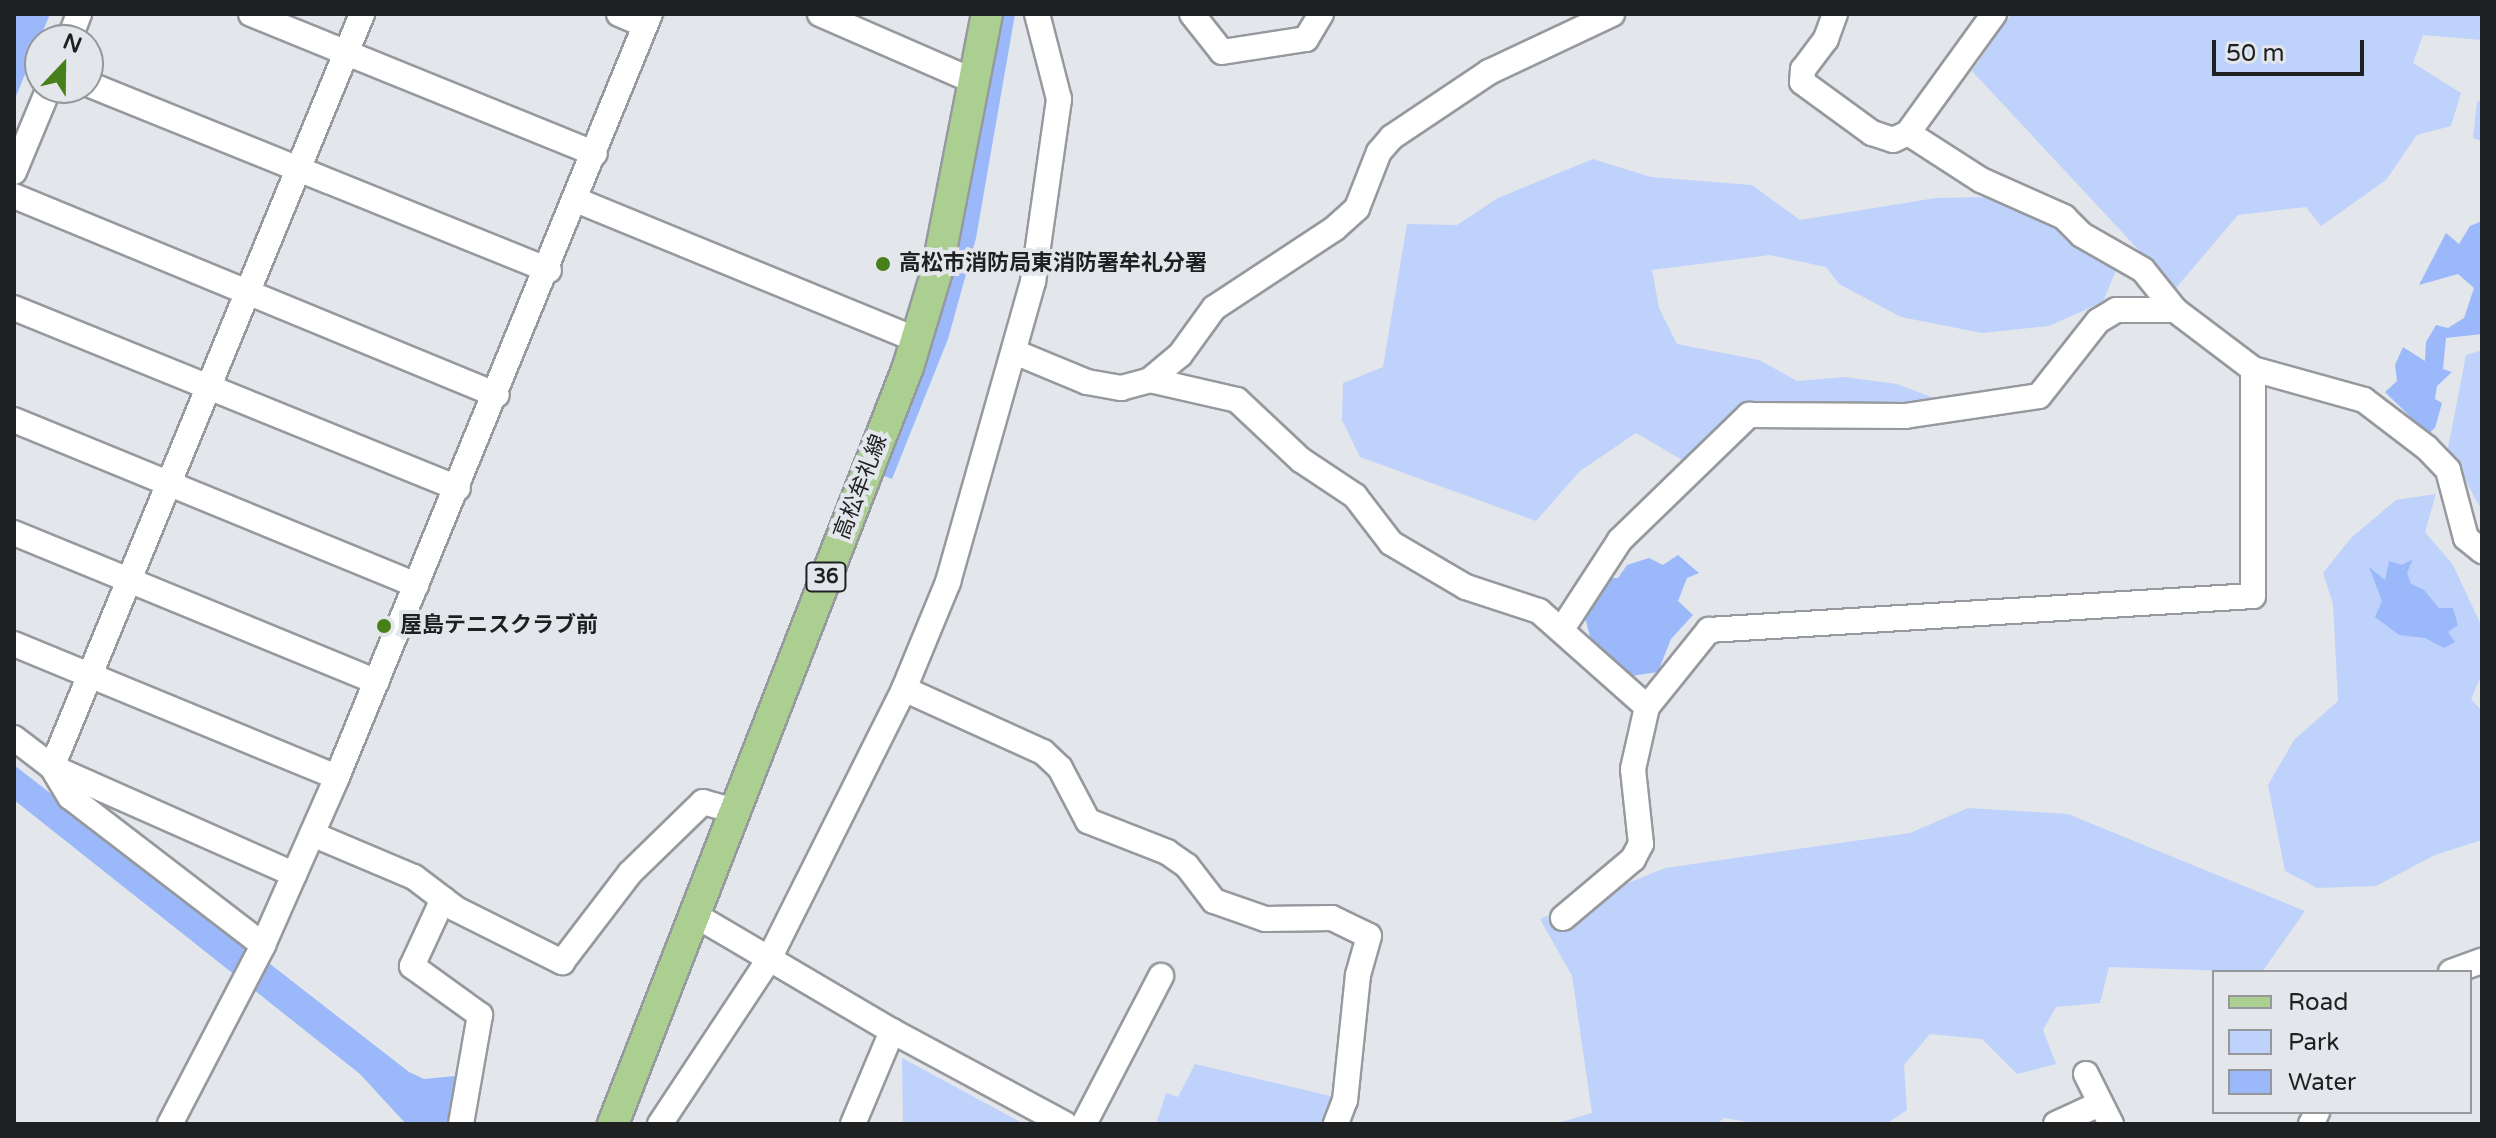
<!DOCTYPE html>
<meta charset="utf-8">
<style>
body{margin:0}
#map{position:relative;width:2496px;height:1138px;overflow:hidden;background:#e3e6eb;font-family:"Varela Round","Noto Sans JP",sans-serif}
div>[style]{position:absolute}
.green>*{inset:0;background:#bfd2fb}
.water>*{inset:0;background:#9bb9fa}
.roads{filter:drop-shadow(2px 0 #96999d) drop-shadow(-2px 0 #96999d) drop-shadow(0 2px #96999d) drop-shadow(0 -2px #96999d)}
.minor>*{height:24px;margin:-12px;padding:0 12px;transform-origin:12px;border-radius:12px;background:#fff}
.major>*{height:30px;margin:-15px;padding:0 15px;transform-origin:15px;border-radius:15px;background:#aacf90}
.dots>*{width:22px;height:22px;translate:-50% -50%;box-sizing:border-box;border:4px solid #e3e6eb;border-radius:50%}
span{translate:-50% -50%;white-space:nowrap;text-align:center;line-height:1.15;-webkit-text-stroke:8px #e3e6eb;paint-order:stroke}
.shield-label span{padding:2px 6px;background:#e3e6eb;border:2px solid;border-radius:6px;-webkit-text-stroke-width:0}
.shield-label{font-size:20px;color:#1f2022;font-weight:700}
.poi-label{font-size:22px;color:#1f2022;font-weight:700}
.left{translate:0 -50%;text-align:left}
.street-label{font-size:22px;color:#1f2022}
.frame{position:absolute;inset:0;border:16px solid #1f2022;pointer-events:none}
.legend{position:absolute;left:2212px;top:970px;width:260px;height:144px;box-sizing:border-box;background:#e3e6eb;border:2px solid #95979b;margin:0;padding:10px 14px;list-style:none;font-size:24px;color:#1f2022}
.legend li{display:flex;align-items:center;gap:16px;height:40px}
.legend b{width:40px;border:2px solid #95979b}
.north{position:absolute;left:24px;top:24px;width:80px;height:80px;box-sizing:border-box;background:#e3e6eb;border:2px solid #95979b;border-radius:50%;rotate:22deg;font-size:22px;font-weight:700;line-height:32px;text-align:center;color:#1f2022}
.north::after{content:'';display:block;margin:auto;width:28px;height:36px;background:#477f18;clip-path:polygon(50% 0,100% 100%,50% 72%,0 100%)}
.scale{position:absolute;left:2212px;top:40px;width:152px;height:36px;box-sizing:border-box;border:4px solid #1f2022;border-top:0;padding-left:10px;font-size:24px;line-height:28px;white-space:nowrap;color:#1f2022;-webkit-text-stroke:6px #e3e6eb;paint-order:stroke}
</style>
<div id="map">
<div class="green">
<i style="clip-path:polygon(2011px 14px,2482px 14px,2482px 40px,2423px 35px,2413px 63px,2461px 93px,2451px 126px,2417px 135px,2386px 180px,2321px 226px,2306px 207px,2238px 215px,2175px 289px,1972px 71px)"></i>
<i style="clip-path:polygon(2482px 100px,2482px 141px,2473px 138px,2477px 102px)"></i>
<i style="clip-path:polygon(1593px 159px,1651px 177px,1752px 185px,1800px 220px,1936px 198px,1990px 197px,2055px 226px,2118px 265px,2103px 302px,2049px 326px,1982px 333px,1901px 317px,1839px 284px,1826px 267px,1770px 255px,1652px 270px,1659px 308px,1677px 344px,1759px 360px,1797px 381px,1844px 377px,1897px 384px,1939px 400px,1738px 409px,1684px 461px,1636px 433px,1580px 471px,1536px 521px,1360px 457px,1342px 420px,1343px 383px,1383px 367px,1407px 224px,1457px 225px,1498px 198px)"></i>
<i style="clip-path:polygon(2482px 350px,2482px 511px,2448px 448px,2466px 355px)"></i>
<i style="clip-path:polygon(2436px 494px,2425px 532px,2453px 565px,2482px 627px,2482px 674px,2471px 699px,2482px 711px,2482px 840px,2435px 855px,2376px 886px,2317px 888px,2285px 871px,2268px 785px,2294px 740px,2338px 701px,2333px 604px,2323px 573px,2351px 538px,2396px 500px)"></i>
<i style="clip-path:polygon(1968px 808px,2068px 814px,2305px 911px,2262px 972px,2109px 967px,2100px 1003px,2056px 1007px,2043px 1030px,2056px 1064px,2017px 1074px,1982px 1039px,1930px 1034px,1904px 1065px,1907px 1110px,1886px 1124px,1760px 1124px,1724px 1118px,1717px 1124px,1554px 1124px,1592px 1113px,1572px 976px,1540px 919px,1665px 868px,1910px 833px)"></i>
<i style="clip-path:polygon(902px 1058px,1024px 1124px,903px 1124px)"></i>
<i style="clip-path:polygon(1195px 1064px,1343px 1099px,1335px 1124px,1156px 1124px,1166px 1093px,1178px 1097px)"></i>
</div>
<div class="water">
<i style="clip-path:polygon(14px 14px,50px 14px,14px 101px)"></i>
<i style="clip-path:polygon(997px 14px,1015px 14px,976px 238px,948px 339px,892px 479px,879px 474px)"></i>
<i style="clip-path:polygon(2482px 221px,2482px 334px,2446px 338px,2443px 369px,2452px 372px,2437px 386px,2435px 399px,2442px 403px,2435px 428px,2428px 434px,2385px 392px,2397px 381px,2395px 365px,2403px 347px,2425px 361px,2426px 342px,2436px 325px,2448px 328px,2464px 318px,2474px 288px,2458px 274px,2419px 285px,2446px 233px,2459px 244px,2470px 226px)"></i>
<i style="clip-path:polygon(1678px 555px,1699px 573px,1687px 578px,1678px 601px,1693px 615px,1671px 639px,1658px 672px,1631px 676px,1592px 645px,1584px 613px,1607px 578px,1618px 578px,1627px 565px,1649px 558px,1663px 565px)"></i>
<i style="clip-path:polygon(2413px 559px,2407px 573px,2411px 584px,2424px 590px,2439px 608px,2453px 608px,2458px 625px,2448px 632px,2455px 642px,2444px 648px,2425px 638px,2399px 635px,2375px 617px,2382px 601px,2369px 567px,2385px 580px,2389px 561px,2402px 565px)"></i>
<i style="clip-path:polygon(14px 765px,409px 1072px,424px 1079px,455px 1076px,461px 1086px,455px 1124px,406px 1124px,360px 1074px,14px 800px)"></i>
</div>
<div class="roads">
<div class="minor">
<i style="left:251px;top:14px;width:371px;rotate:22.1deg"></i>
<i style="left:619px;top:14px;width:28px;rotate:23deg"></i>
<i style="left:820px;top:14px;width:170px;rotate:23.6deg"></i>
<i style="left:1192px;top:14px;width:48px;rotate:51.7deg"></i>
<i style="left:1222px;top:52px;width:85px;rotate:-8.8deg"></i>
<i style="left:1306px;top:39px;width:29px;rotate:-59deg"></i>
<i style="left:1835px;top:14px;width:27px;rotate:110deg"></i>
<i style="left:1826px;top:39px;width:38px;rotate:127deg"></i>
<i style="left:1803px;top:69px;width:13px;rotate:94deg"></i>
<i style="left:1802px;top:82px;width:87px;rotate:36.1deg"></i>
<i style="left:1872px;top:133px;width:22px;rotate:18deg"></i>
<i style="left:1893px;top:140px;width:17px;rotate:-25deg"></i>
<i style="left:1994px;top:14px;width:147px;rotate:125.9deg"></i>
<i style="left:1908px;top:133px;width:87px;rotate:32.8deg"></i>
<i style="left:1981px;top:180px;width:91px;rotate:24deg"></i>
<i style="left:2064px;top:217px;width:25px;rotate:45deg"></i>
<i style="left:2082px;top:235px;width:70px;rotate:29.8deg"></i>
<i style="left:2143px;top:270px;width:51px;rotate:51.3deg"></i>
<i style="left:2175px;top:310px;width:98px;rotate:37.1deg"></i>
<i style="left:2253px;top:369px;width:115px;rotate:15.6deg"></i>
<i style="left:2364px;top:400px;width:79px;rotate:37.3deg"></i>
<i style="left:2427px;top:448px;width:30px;rotate:46deg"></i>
<i style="left:2448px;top:470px;width:70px;rotate:75.2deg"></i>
<i style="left:2466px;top:538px;width:21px;rotate:39deg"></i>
<i style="left:69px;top:40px;width:28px;rotate:-69deg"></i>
<i style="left:88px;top:84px;width:497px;rotate:22deg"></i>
<i style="left:14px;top:172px;width:91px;rotate:-67.4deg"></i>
<i style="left:14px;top:196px;width:522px;rotate:22.39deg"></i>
<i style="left:576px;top:200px;width:369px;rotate:22.3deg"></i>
<i style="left:14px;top:308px;width:479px;rotate:22.1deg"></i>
<i style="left:1017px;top:353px;width:76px;rotate:22.5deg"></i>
<i style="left:1087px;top:382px;width:35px;rotate:10deg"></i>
<i style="left:1121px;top:388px;width:30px;rotate:-15deg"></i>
<i style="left:1150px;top:380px;width:39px;rotate:-40deg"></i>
<i style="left:1180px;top:355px;width:58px;rotate:-54.1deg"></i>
<i style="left:1214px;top:308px;width:144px;rotate:-33.4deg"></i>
<i style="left:1334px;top:229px;width:31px;rotate:-42deg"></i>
<i style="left:1357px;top:208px;width:60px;rotate:-68.6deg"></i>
<i style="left:1379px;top:152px;width:20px;rotate:-49deg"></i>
<i style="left:1392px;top:137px;width:117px;rotate:-33.8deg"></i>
<i style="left:1489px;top:72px;width:136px;rotate:-25.2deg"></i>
<i style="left:1150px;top:380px;width:89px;rotate:12.9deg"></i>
<i style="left:1237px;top:400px;width:88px;rotate:43.2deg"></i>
<i style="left:1301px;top:460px;width:65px;rotate:33.7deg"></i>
<i style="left:1355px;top:496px;width:59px;rotate:52.5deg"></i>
<i style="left:1391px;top:543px;width:87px;rotate:30.4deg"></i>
<i style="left:1466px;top:587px;width:77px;rotate:18.2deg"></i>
<i style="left:1539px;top:611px;width:144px;rotate:41.6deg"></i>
<i style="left:14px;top:420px;width:435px;rotate:22.3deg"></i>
<i style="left:14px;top:533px;width:392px;rotate:22.3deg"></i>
<i style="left:1562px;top:629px;width:106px;rotate:-56.9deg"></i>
<i style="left:1620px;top:540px;width:180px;rotate:-44.1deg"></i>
<i style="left:1749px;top:415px;width:156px;rotate:0.4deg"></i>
<i style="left:1905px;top:416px;width:135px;rotate:-8.5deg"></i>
<i style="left:2039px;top:396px;width:95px;rotate:-51.8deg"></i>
<i style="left:2098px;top:321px;width:21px;rotate:-31deg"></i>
<i style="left:2116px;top:310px;width:59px"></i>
<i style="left:14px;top:644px;width:349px;rotate:22.4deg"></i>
<i style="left:904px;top:689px;width:153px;rotate:24.4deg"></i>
<i style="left:1043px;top:752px;width:23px;rotate:43deg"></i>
<i style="left:1060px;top:768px;width:60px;rotate:62.2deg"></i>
<i style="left:1088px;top:821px;width:85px;rotate:21.4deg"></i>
<i style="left:1167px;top:852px;width:24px;rotate:35deg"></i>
<i style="left:1187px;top:866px;width:44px;rotate:52.4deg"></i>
<i style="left:1214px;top:901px;width:54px;rotate:19.4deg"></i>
<i style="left:1265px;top:919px;width:67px;rotate:-0.9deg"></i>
<i style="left:1332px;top:918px;width:41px;rotate:25.9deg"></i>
<i style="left:1369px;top:936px;width:41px;rotate:105.8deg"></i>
<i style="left:1358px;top:975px;width:126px;rotate:95.9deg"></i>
<i style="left:1345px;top:1100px;width:26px;rotate:111deg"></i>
<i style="left:14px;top:738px;width:48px;rotate:37.3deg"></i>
<i style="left:52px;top:767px;width:265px;rotate:23.9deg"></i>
<i style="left:312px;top:834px;width:111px;rotate:22.9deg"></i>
<i style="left:414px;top:877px;width:53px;rotate:37.3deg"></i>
<i style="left:456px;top:909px;width:119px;rotate:26.6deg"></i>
<i style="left:562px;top:962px;width:112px;rotate:-52.6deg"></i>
<i style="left:630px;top:873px;width:102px;rotate:-44.2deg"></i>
<i style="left:703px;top:802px;width:32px;rotate:16deg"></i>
<i style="left:443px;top:899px;width:74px;rotate:114.8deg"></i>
<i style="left:412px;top:966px;width:84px;rotate:35.8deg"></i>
<i style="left:480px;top:1015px;width:111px;rotate:99.9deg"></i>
<i style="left:695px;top:915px;width:229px;rotate:30.5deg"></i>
<i style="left:892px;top:1031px;width:196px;rotate:28.3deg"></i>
<i style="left:1563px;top:918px;width:92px;rotate:-40.1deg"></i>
<i style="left:1633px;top:859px;width:17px;rotate:-62deg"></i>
<i style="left:1641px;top:844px;width:75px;rotate:-96.1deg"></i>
<i style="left:1633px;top:769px;width:64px;rotate:-77.3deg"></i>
<i style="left:1647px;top:707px;width:99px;rotate:-51.2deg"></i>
<i style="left:1709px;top:630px;width:545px;rotate:-3.58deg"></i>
<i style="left:2253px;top:596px;width:227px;rotate:-90deg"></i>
<i style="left:263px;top:945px;width:243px;rotate:-142.5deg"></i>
<i style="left:70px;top:797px;width:35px;rotate:-121deg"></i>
<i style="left:52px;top:767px;width:814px;rotate:-67.62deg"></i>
<i style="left:2451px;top:972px;width:33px;rotate:-20deg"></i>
<i style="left:2086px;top:1074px;width:56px;rotate:63.4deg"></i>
<i style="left:170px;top:1124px;width:202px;rotate:-62.5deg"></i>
<i style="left:263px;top:945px;width:184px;rotate:-66.2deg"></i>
<i style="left:337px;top:777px;width:825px;rotate:-67.7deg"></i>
<i style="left:660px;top:1124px;width:196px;rotate:-56.5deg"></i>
<i style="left:768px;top:961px;width:304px;rotate:-63.4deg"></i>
<i style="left:904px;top:689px;width:116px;rotate:-67.6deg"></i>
<i style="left:948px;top:582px;width:312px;rotate:-74.2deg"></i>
<i style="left:1033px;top:282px;width:185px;rotate:-81.9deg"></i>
<i style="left:1059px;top:99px;width:88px;rotate:-104.5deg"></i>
<i style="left:853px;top:1124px;width:101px;rotate:-67.2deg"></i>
<i style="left:1084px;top:1124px;width:167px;rotate:-62.5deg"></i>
<i style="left:2056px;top:1124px;width:45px;rotate:-24.9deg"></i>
<i style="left:2311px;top:1124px;width:13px;rotate:-63deg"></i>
</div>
<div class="major">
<i style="left:613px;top:1124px;width:812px;rotate:-68.71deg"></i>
<i style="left:908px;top:367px;width:100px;rotate:-73.2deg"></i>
<i style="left:937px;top:271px;width:262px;rotate:-79deg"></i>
</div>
</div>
<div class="dots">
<i style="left:883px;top:264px;background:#477f18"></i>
<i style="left:384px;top:626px;background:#477f18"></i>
</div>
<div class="shield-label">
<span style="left:826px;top:577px">36</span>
</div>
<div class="poi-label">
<span class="left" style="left:899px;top:264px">高松市消防局東消防署牟礼分署</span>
<span class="left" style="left:400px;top:626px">屋島テニスクラブ前</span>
</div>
<div class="street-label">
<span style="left:861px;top:487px;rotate:-69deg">高松牟礼線</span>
</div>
<div class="frame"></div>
<ul class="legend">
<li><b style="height:10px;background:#aacf90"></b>Road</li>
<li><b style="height:22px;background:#bfd2fb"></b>Park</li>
<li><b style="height:22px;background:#9bb9fa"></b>Water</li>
</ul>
<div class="north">N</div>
<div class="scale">50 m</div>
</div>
